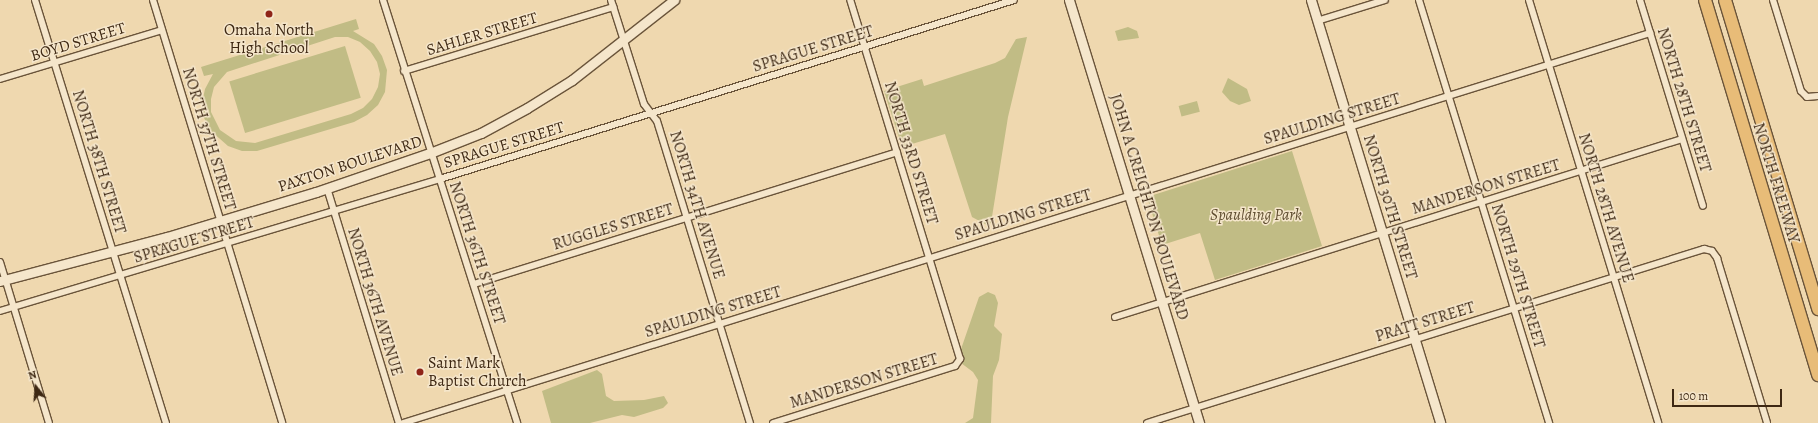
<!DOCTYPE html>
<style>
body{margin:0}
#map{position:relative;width:1818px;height:423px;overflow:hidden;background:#efd8af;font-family:Alegreya,serif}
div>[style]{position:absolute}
.green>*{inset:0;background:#c1bc85;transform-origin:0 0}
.roads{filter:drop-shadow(1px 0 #6a543a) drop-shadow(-1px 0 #6a543a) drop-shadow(0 1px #6a543a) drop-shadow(0 -1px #6a543a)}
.street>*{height:6px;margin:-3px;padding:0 3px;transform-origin:3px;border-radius:3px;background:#f5e6cb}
.secondary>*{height:9px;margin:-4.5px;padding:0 4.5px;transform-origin:4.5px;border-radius:4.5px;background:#f5e6cb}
.highway>*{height:12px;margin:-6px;padding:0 6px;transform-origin:6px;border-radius:6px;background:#e8bc78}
.dots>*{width:11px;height:11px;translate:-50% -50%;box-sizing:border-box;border:2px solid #f5e6cb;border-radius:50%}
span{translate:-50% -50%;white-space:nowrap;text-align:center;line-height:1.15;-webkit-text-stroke:3px #f5e6cb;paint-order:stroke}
.poi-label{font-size:16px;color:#3e2813}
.left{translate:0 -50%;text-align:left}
.street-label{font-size:16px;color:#3e2813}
.park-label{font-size:16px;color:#5f4d30;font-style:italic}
.north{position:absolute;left:16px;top:367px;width:40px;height:40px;-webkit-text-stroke:3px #f5e6cb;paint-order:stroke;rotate:343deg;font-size:11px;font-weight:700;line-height:16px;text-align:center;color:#3e2813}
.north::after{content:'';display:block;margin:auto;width:14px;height:18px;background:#3e2813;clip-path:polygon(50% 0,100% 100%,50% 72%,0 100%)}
.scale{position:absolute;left:1672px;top:389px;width:110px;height:18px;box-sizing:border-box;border:2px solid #3e2813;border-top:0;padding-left:5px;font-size:12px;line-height:14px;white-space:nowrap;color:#3e2813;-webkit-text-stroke:3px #f5e6cb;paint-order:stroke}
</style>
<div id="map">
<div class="green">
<i style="clip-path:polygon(evenodd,356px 19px,359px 29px,353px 31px,374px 44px,382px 56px,387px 70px,385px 92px,378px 105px,367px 115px,354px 122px,257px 151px,242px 151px,228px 146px,211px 131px,204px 118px,202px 103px,205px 89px,213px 74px,204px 76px,201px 67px,356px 19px,335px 37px,348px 37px,360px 42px,370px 51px,377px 62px,380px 74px,378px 87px,372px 99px,363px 108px,351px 114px,255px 143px,236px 141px,220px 130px,211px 112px,211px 99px,214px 87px,227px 72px,335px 37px)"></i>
<i style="clip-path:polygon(1128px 27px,1137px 31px,1139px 38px,1118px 41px,1115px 31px)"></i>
<i style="clip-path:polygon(1027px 37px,1008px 117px,991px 223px,987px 225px,972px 217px,945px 134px,902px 147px,884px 91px,922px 79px,924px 86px,995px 63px,1005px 58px,1016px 39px)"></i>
<i style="left:345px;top:46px;width:54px;height:121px;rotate:73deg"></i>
<i style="clip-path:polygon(1228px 78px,1247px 89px,1251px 101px,1239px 105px,1230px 101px,1222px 92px)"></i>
<i style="left:1197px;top:101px;width:11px;height:19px;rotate:75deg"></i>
<i style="clip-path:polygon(1292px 151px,1322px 246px,1215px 280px,1200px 233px,1162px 245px,1147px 197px)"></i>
<i style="clip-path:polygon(988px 292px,995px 295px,998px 303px,994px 326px,1002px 334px,999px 360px,993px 376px,991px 423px,965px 423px,973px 418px,978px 380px,973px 372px,961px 363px,960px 352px,979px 297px)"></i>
<i style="clip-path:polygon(597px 370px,602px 374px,606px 396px,614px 401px,644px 400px,664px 396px,668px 403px,663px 408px,634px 417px,622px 415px,590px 423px,551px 423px,542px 391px)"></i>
</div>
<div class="roads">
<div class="street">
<i style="left:35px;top:0;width:443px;rotate:72.8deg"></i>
<i style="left:153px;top:0;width:442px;rotate:73deg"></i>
<i style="left:383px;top:0;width:444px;rotate:72.4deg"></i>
<i style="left:611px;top:0;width:109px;rotate:72.4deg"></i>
<i style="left:644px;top:104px;width:21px;rotate:53deg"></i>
<i style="left:657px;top:121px;width:316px;rotate:72.9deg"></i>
<i style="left:1419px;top:0;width:443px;rotate:72.9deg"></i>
<i style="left:1529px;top:0;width:442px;rotate:73deg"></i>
<i style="left:1640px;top:0;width:215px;rotate:73deg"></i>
<i style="left:1773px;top:0;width:95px;rotate:72.9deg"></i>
<i style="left:1801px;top:91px;width:8px;rotate:45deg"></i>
<i style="left:1807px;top:97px;width:11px;rotate:-5deg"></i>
<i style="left:1317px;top:21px;width:71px;rotate:-17.2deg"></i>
<i style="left:404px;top:71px;width:219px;rotate:-17deg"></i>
<i style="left:0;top:79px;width:169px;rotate:-16.8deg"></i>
<i style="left:327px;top:188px;width:246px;rotate:73deg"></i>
<i style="left:0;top:262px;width:168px;rotate:73.1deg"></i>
<i style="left:474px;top:284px;width:443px;rotate:-17.3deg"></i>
<i style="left:0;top:311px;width:459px;rotate:-16.7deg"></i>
<i style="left:440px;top:179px;width:601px;rotate:-17.32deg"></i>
<i style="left:1115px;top:317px;width:594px;rotate:-17.43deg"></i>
<i style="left:403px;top:423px;width:1307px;rotate:-17.37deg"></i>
<i style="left:773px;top:423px;width:191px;rotate:-17.4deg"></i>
<i style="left:955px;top:366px;width:9px;rotate:-54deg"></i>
<i style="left:960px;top:359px;width:375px;rotate:-107deg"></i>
<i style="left:1147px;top:423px;width:584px;rotate:-17.35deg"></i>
<i style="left:1704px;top:249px;width:8px;rotate:14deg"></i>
<i style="left:1712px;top:251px;width:9px;rotate:54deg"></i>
<i style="left:1717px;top:258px;width:172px;rotate:73.1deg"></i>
</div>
<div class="secondary">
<i style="left:1069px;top:0;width:443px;rotate:72.9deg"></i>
<i style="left:1311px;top:0;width:442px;rotate:73deg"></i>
<i style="left:0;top:281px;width:173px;rotate:-14.8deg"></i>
<i style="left:167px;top:237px;width:156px;rotate:-16.8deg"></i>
<i style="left:316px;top:192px;width:120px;rotate:-18.9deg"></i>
<i style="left:430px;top:153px;width:55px;rotate:-21.4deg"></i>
<i style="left:481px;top:133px;width:52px;rotate:-28.5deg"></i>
<i style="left:527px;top:108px;width:53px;rotate:-31.9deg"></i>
<i style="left:572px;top:80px;width:130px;rotate:-38.1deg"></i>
</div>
<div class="highway">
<i style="left:1705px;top:0;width:392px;rotate:73.2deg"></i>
<i style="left:1725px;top:0;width:323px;rotate:73.2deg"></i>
</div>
</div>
<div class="dots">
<i style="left:269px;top:14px;background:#8f2418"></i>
<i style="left:420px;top:372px;background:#8f2418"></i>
</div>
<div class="poi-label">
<span style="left:269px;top:39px">Omaha North<br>High School</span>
<span class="left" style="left:428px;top:372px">Saint Mark<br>Baptist Church</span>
</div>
<div class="street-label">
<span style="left:482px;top:34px;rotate:-17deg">SAHLER STREET</span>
<span style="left:78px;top:42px;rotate:-17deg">BOYD STREET</span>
<span style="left:813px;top:49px;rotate:-17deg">SPRAGUE STREET</span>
<span style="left:1684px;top:100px;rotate:73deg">NORTH 28TH STREET</span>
<span style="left:1332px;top:119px;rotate:-17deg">SPAULDING STREET</span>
<span style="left:209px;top:139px;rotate:73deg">NORTH 37TH STREET</span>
<span style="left:504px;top:145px;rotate:-17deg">SPRAGUE STREET</span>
<span style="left:911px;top:153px;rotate:73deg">NORTH 33RD STREET</span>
<span style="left:99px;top:162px;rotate:73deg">NORTH 38TH STREET</span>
<span style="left:350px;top:164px;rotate:-18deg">PAXTON BOULEVARD</span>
<span style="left:1776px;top:183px;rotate:73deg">NORTH FREEWAY</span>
<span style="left:1486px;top:187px;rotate:-17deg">MANDERSON STREET</span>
<span style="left:697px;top:205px;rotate:73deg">NORTH 34TH AVENUE</span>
<span style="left:1149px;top:207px;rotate:73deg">JOHN A CREIGHTON BOULEVARD</span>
<span style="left:1390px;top:207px;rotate:73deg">NORTH 30TH STREET</span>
<span style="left:1606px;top:208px;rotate:73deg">NORTH 28TH AVENUE</span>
<span style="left:1023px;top:215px;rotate:-17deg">SPAULDING STREET</span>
<span style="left:613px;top:227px;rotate:-17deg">RUGGLES STREET</span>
<span style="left:194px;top:240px;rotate:-17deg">SPRAGUE STREET</span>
<span style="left:477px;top:253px;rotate:72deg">NORTH 36TH STREET</span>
<span style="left:1518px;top:276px;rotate:73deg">NORTH 29TH STREET</span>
<span style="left:375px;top:302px;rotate:73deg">NORTH 36TH AVENUE</span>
<span style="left:713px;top:312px;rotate:-17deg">SPAULDING STREET</span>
<span style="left:1425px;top:322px;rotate:-17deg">PRATT STREET</span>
<span style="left:864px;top:381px;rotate:-17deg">MANDERSON STREET</span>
</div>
<div class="park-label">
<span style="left:1256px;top:215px">Spaulding Park</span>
</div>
<div class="north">N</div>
<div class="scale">100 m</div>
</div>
